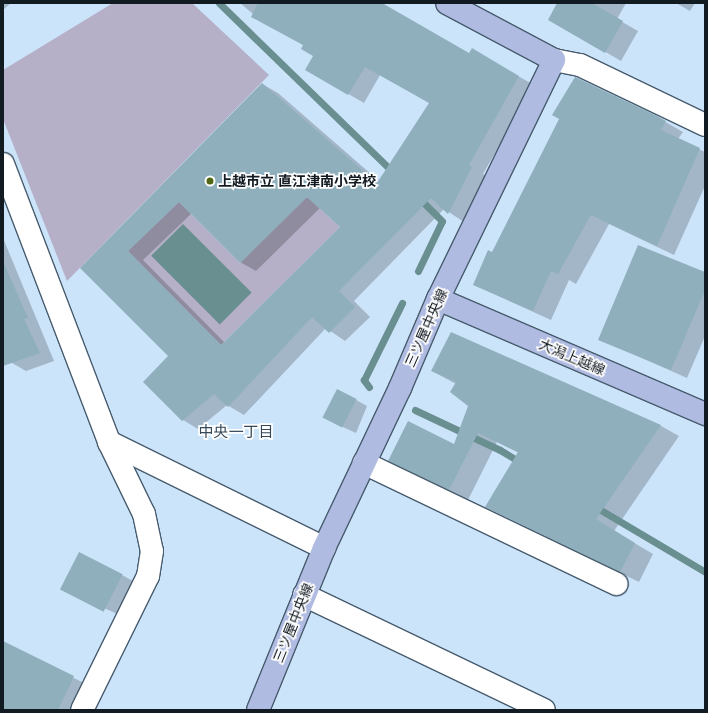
<!DOCTYPE html>
<meta charset="utf-8">
<style>
body{margin:0}
#map{position:relative;width:708px;height:713px;overflow:hidden;background:#cce4fa;font-family:Quicksand,"Noto Sans JP",sans-serif}
div>[style]{position:absolute}
.green>*{inset:0;background:#b5afc8}
.water>*{inset:0;background:#698f90;transform-origin:0 0}
.shadow>*{inset:0;background:#0003}
.stream>*{height:7px;margin:-3.5px;padding:0 3.5px;transform-origin:3.5px;border-radius:3.5px;background:#698f90}
.building>*{inset:0;background:#8eafbb;transform-origin:0 0}
.roads{filter:drop-shadow(1px 0 #475c6e) drop-shadow(-1px 0 #475c6e) drop-shadow(0 1px #475c6e) drop-shadow(0 -1px #475c6e)}
.minor>*{height:22px;margin:-11px;padding:0 11px;transform-origin:11px;border-radius:11px;background:#fff}
.major>*{height:22px;margin:-11px;padding:0 11px;transform-origin:11px;border-radius:11px;background:#b0bbe2}
.dots>*{width:11px;height:11px;translate:-50% -50%;box-sizing:border-box;border:2px solid #fff;border-radius:50%}
span{translate:-50% -50%;white-space:nowrap;text-align:center;line-height:1.15;-webkit-text-stroke:3.5px #fff;paint-order:stroke}
.poi-label{font-size:14px;color:#121a22;font-weight:700}
.left{translate:0 -50%;text-align:left}
.street-label{font-size:14px;color:#121a22}
.neighbourhood-label{font-size:15px;color:#34485a}
.frame{position:absolute;inset:0;border:4px solid #121a22;pointer-events:none}
</style>
<div id="map">
<div class="green">
<i style="clip-path:polygon(113px 3px,192px 3px,269px 75px,67px 281px,3px 119px,3px 70px)"></i>
<i style="clip-path:polygon(307px 197px,340px 227px,221px 345px,128px 251px,179px 202px,240px 263px)"></i>
</div>
<div class="water">
<i style="left:183px;top:224px;width:97px;height:45px;rotate:45deg"></i>
</div>
<div class="shadow">
<i style="clip-path:polygon(3px 3px,11px 3px,3px 10px)"></i>
<i style="clip-path:polygon(evenodd,240px 3px,381px 3px,469px 54px,472px 50px,534px 85px,483px 174px,487px 176px,464px 222px,444px 209px,354px 301px,370px 317px,345px 341px,326px 328px,244px 415px,227px 405px,198px 429px,183px 420px,169px 356px,82px 268px,262px 84px,278px 93px,379px 181px,430px 103px,380px 75px,364px 103px,307px 70px,315px 56px,304px 45px,253px 14px,240px 3px,320px 208px,341px 227px,225px 343px,143px 260px,192px 213px,240px 262px,256px 271px,320px 208px)"></i>
<i style="clip-path:polygon(558px 3px,626px 3px,617px 19px,638px 31px,621px 61px,549px 19px)"></i>
<i style="clip-path:polygon(676px 3px,695px 3px,690px 11px)"></i>
<i style="clip-path:polygon(655px 116px,683px 132px,678px 139px,705px 152px,705px 186px,674px 255px,609px 224px,576px 284px,569px 280px,551px 320px,474px 285px,492px 253px)"></i>
<i style="clip-path:polygon(3px 238px,54px 361px,26px 371px,12px 363px,3px 341px)"></i>
<i style="clip-path:polygon(705px 274px,705px 336px,687px 378px,599px 339px)"></i>
<i style="clip-path:polygon(451px 333px,661px 426px,679px 436px,614px 531px,653px 554px,639px 582px,486px 507px,519px 453px,497px 442px,468px 500px,389px 460px,455px 446px,469px 406px,456px 384px,432px 371px)"></i>
<i style="clip-path:polygon(338px 390px,367px 406px,356px 433px,334px 423px)"></i>
<i style="clip-path:polygon(122px 575px,133px 581px,117px 614px,61px 588px)"></i>
<i style="clip-path:polygon(3px 643px,86px 684px,74px 710px,11px 710px,3px 706px)"></i>
</div>
<div class="stream">
<i style="left:219px;top:3px;width:244px;rotate:44.2deg"></i>
<i style="left:418px;top:271px;width:55px;rotate:-64.4deg"></i>
<i style="left:442px;top:221px;width:34px;rotate:-135deg"></i>
<i style="left:369px;top:387px;width:9px;rotate:-126deg"></i>
<i style="left:364px;top:380px;width:86px;rotate:-63.7deg"></i>
<i style="left:415px;top:410px;width:94px;rotate:25.2deg"></i>
<i style="left:500px;top:450px;width:26px;rotate:31deg"></i>
<i style="left:594px;top:506px;width:129px;rotate:30.7deg"></i>
</div>
<div class="building">
<i style="clip-path:polygon(evenodd,258px 3px,382px 3px,469px 53px,472px 48px,519px 76px,469px 165px,472px 167px,448px 214px,431px 198px,339px 291px,355px 307px,329px 333px,312px 317px,228px 407px,214px 394px,182px 421px,143px 382px,168px 356px,80px 268px,262px 83px,377px 183px,429px 103px,365px 67px,348px 95px,305px 70px,313px 56px,301px 49px,303px 45px,251px 17px,258px 3px,307px 197px,340px 227px,221px 345px,128px 251px,179px 202px,240px 263px,307px 197px)"></i>
<i style="clip-path:polygon(557px 3px,592px 3px,623px 21px,605px 53px,548px 20px)"></i>
<i style="clip-path:polygon(575px 77px,655px 115px,666px 121px,661px 130px,700px 148px,657px 246px,591px 215px,558px 274px,551px 271px,533px 311px,473px 285px,488px 250px,492px 252px,559px 119px,552px 115px)"></i>
<i style="clip-path:polygon(638px 245px,705px 272px,705px 290px,671px 370px,598px 340px)"></i>
<i style="clip-path:polygon(3px 261px,28px 318px,24px 319px,40px 353px,3px 366px)"></i>
<i style="clip-path:polygon(451px 332px,661px 425px,596px 519px,635px 543px,620px 572px,485px 507px,518px 452px,478px 433px,449px 490px,388px 461px,408px 421px,454px 444px,468px 406px,450px 392px,456px 382px,431px 371px)"></i>
<i style="left:337px;top:389px;width:22px;height:32px;rotate:27deg"></i>
<i style="left:79px;top:552px;width:49px;height:42px;rotate:27deg"></i>
<i style="clip-path:polygon(3px 641px,74px 676px,58px 710px,3px 710px)"></i>
</div>
<div class="roads">
<div class="minor">
<i style="left:554px;top:60px;width:26px;rotate:11deg"></i>
<i style="left:580px;top:65px;width:139px;rotate:25.6deg"></i>
<i style="left:3px;top:164px;width:298px;rotate:69.1deg"></i>
<i style="left:109px;top:442px;width:80px;rotate:64.1deg"></i>
<i style="left:144px;top:514px;width:38px;rotate:78deg"></i>
<i style="left:152px;top:551px;width:25px;rotate:99deg"></i>
<i style="left:148px;top:576px;width:149px;rotate:116.2deg"></i>
<i style="left:109px;top:442px;width:240px;rotate:26.2deg"></i>
<i style="left:364px;top:463px;width:280px;rotate:25.6deg"></i>
<i style="left:304px;top:595px;width:266px;rotate:25.6deg"></i>
</div>
<div class="major">
<i style="left:438px;top:299px;width:291px;rotate:23.3deg"></i>
<i style="left:258px;top:710px;width:175px;rotate:-67.8deg"></i>
<i style="left:324px;top:548px;width:177px;rotate:-64.6deg"></i>
<i style="left:400px;top:388px;width:97px;rotate:-66.9deg"></i>
<i style="left:438px;top:299px;width:266px;rotate:-64.1deg"></i>
<i style="left:554px;top:60px;width:121px;rotate:-152deg"></i>
</div>
</div>
<div class="dots">
<i style="left:210px;top:181px;background:#526714"></i>
</div>
<div class="poi-label">
<span class="left" style="left:218px;top:181px">上越市立 直江津南小学校</span>
</div>
<div class="street-label">
<span style="left:426px;top:328px;rotate:-66deg">三ツ屋中央線</span>
<span style="left:572px;top:357px;rotate:23deg">大潟上越線</span>
<span style="left:293px;top:623px;rotate:-68deg">三ツ屋中央線</span>
</div>
<div class="neighbourhood-label">
<span style="left:236px;top:432px">中央一丁目</span>
</div>
<div class="frame"></div>
</div>
